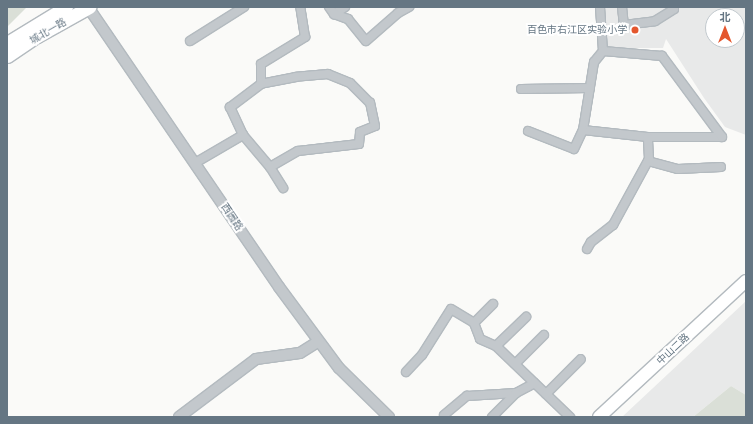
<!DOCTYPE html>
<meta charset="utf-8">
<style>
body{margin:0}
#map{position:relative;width:753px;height:424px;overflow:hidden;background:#fafaf8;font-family:Ubuntu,"Noto Sans SC",sans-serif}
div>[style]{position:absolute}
.built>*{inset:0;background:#e8e9e9}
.green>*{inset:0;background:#dadfd7}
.roads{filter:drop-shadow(1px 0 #b3babf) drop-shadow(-1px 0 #b3babf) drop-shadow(0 1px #b3babf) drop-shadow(0 -1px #b3babf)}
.minor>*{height:8px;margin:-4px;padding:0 4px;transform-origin:4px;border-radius:4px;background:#c3c8cc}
.tertiary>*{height:10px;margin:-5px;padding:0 5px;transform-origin:5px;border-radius:5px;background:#c3c8cc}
.secondary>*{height:12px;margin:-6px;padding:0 6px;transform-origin:6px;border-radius:6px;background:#fff}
.primary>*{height:13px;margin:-6.5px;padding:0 6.5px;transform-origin:6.5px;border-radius:6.5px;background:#fff}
.dots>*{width:11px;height:11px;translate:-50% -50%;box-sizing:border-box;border:2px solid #fff;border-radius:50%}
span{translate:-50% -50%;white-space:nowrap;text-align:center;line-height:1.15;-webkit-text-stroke:4px #fff;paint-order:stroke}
.poi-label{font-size:10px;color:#657683}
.right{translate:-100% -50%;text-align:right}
.street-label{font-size:10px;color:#657683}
.frame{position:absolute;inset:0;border:8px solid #657683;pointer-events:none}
.north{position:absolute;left:705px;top:8px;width:40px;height:40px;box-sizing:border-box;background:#fff;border:1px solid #c1c8cd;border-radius:50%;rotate:0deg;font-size:11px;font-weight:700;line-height:16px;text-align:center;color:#657683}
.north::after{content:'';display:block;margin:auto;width:14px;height:18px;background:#e4572e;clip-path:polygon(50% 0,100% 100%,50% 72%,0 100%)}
</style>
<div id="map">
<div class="built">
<i style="clip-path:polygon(evenodd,603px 7px,746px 7px,746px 135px,725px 127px,704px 98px,666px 39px,663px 48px,605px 48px,603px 7px,713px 16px,737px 16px,737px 40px,713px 40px,713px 16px)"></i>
<i style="clip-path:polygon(746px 301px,746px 395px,731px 386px,693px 417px,622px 417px)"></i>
</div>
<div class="green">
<i style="clip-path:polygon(7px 7px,27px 7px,7px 27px)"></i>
<i style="clip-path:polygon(731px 386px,746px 395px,746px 417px,693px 417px)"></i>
</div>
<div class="roads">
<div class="minor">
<i style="left:329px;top:7px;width:9px;rotate:54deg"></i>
<i style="left:334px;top:14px;width:13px;rotate:-32deg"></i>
<i style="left:600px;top:7px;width:44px;rotate:86.1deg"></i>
<i style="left:603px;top:51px;width:14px;rotate:129deg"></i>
<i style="left:594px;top:62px;width:69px;rotate:99.2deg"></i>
<i style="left:583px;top:130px;width:65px;rotate:6.1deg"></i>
<i style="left:648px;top:137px;width:74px"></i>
<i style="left:722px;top:137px;width:101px;rotate:-126.5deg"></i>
<i style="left:662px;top:56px;width:59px;rotate:-175.2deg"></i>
<i style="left:622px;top:7px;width:18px;rotate:84deg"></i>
<i style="left:624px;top:25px;width:31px;rotate:-7deg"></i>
<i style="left:655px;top:21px;width:22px;rotate:-32deg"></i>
<i style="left:674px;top:9px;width:2px;rotate:-90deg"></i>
<i style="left:334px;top:14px;width:15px;rotate:20deg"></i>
<i style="left:348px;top:19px;width:28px;rotate:51deg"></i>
<i style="left:366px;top:41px;width:43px;rotate:-41.2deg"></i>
<i style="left:398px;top:13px;width:13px;rotate:-29deg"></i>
<i style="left:190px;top:41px;width:64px;rotate:-32.2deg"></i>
<i style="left:261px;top:84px;width:20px;rotate:-90deg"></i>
<i style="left:261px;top:64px;width:52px;rotate:-31.5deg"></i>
<i style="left:305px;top:37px;width:30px;rotate:-99deg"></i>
<i style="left:521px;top:89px;width:69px;rotate:-0.8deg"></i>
<i style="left:528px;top:131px;width:49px;rotate:21.4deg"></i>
<i style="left:574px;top:149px;width:21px;rotate:-65deg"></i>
<i style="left:648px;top:161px;width:31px;rotate:15deg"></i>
<i style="left:678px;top:169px;width:43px;rotate:-2.7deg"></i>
<i style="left:195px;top:163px;width:56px;rotate:-30.3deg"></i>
<i style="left:243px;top:135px;width:42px;rotate:49.8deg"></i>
<i style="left:270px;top:167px;width:32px;rotate:-30deg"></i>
<i style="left:298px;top:151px;width:61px;rotate:-6.5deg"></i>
<i style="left:359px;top:144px;width:12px;rotate:-85deg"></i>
<i style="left:360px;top:132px;width:16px;rotate:-22deg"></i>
<i style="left:375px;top:126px;width:24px;rotate:-102deg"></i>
<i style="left:370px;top:103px;width:28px;rotate:-135deg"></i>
<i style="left:350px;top:83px;width:24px;rotate:-158deg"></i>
<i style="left:328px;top:74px;width:32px;rotate:175deg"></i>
<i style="left:296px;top:77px;width:36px;rotate:169deg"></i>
<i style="left:261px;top:84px;width:39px;rotate:143deg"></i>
<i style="left:230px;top:107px;width:31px;rotate:65deg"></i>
<i style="left:270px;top:167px;width:25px;rotate:58deg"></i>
<i style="left:587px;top:249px;width:8px;rotate:-60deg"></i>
<i style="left:591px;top:242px;width:28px;rotate:-38deg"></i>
<i style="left:613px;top:225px;width:75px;rotate:-61.4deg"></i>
<i style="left:649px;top:159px;width:22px;rotate:-93deg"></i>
<i style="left:474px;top:323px;width:27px;rotate:-45deg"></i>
<i style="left:496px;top:346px;width:42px;rotate:-44deg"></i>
<i style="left:515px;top:364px;width:41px;rotate:-45deg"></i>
<i style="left:406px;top:372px;width:23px;rotate:-47deg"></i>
<i style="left:422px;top:355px;width:54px;rotate:-57.8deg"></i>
<i style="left:451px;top:309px;width:27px;rotate:31deg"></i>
<i style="left:474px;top:323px;width:17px;rotate:69deg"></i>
<i style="left:480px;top:339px;width:17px;rotate:24deg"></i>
<i style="left:496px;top:346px;width:103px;rotate:43.8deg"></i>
<i style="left:546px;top:394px;width:49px;rotate:-45deg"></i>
<i style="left:444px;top:415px;width:30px;rotate:-40deg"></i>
<i style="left:467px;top:396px;width:49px;rotate:-3.5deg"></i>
<i style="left:516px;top:393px;width:21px;rotate:-28deg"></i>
<i style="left:492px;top:417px;width:34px;rotate:-45deg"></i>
</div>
<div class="tertiary">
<i style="left:88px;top:7px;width:339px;rotate:55.7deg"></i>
<i style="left:279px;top:287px;width:101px;rotate:53.5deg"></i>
<i style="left:339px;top:368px;width:70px;rotate:44.4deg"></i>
<i style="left:179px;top:417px;width:96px;rotate:-37deg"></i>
<i style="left:256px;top:359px;width:44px;rotate:-7.8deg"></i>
<i style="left:300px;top:353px;width:22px;rotate:-32deg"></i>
</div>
<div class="secondary">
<i style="left:599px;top:417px;width:200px;rotate:-42.8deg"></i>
</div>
<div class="primary">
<i style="left:7px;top:43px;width:69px;rotate:-31.4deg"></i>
<i style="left:7px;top:56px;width:36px;rotate:-34deg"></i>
<i style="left:37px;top:36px;width:60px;rotate:-29.1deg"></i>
</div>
</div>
<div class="dots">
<i style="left:635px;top:30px;background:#e4572e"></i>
</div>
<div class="poi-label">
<span class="right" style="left:627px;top:30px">百色市右江区实验小学</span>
</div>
<div class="street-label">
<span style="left:48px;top:31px;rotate:-30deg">城北一路</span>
<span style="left:232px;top:217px;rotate:56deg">西园路</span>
<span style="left:673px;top:349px;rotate:-43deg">中山二路</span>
</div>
<div class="frame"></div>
<div class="north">北</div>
</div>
